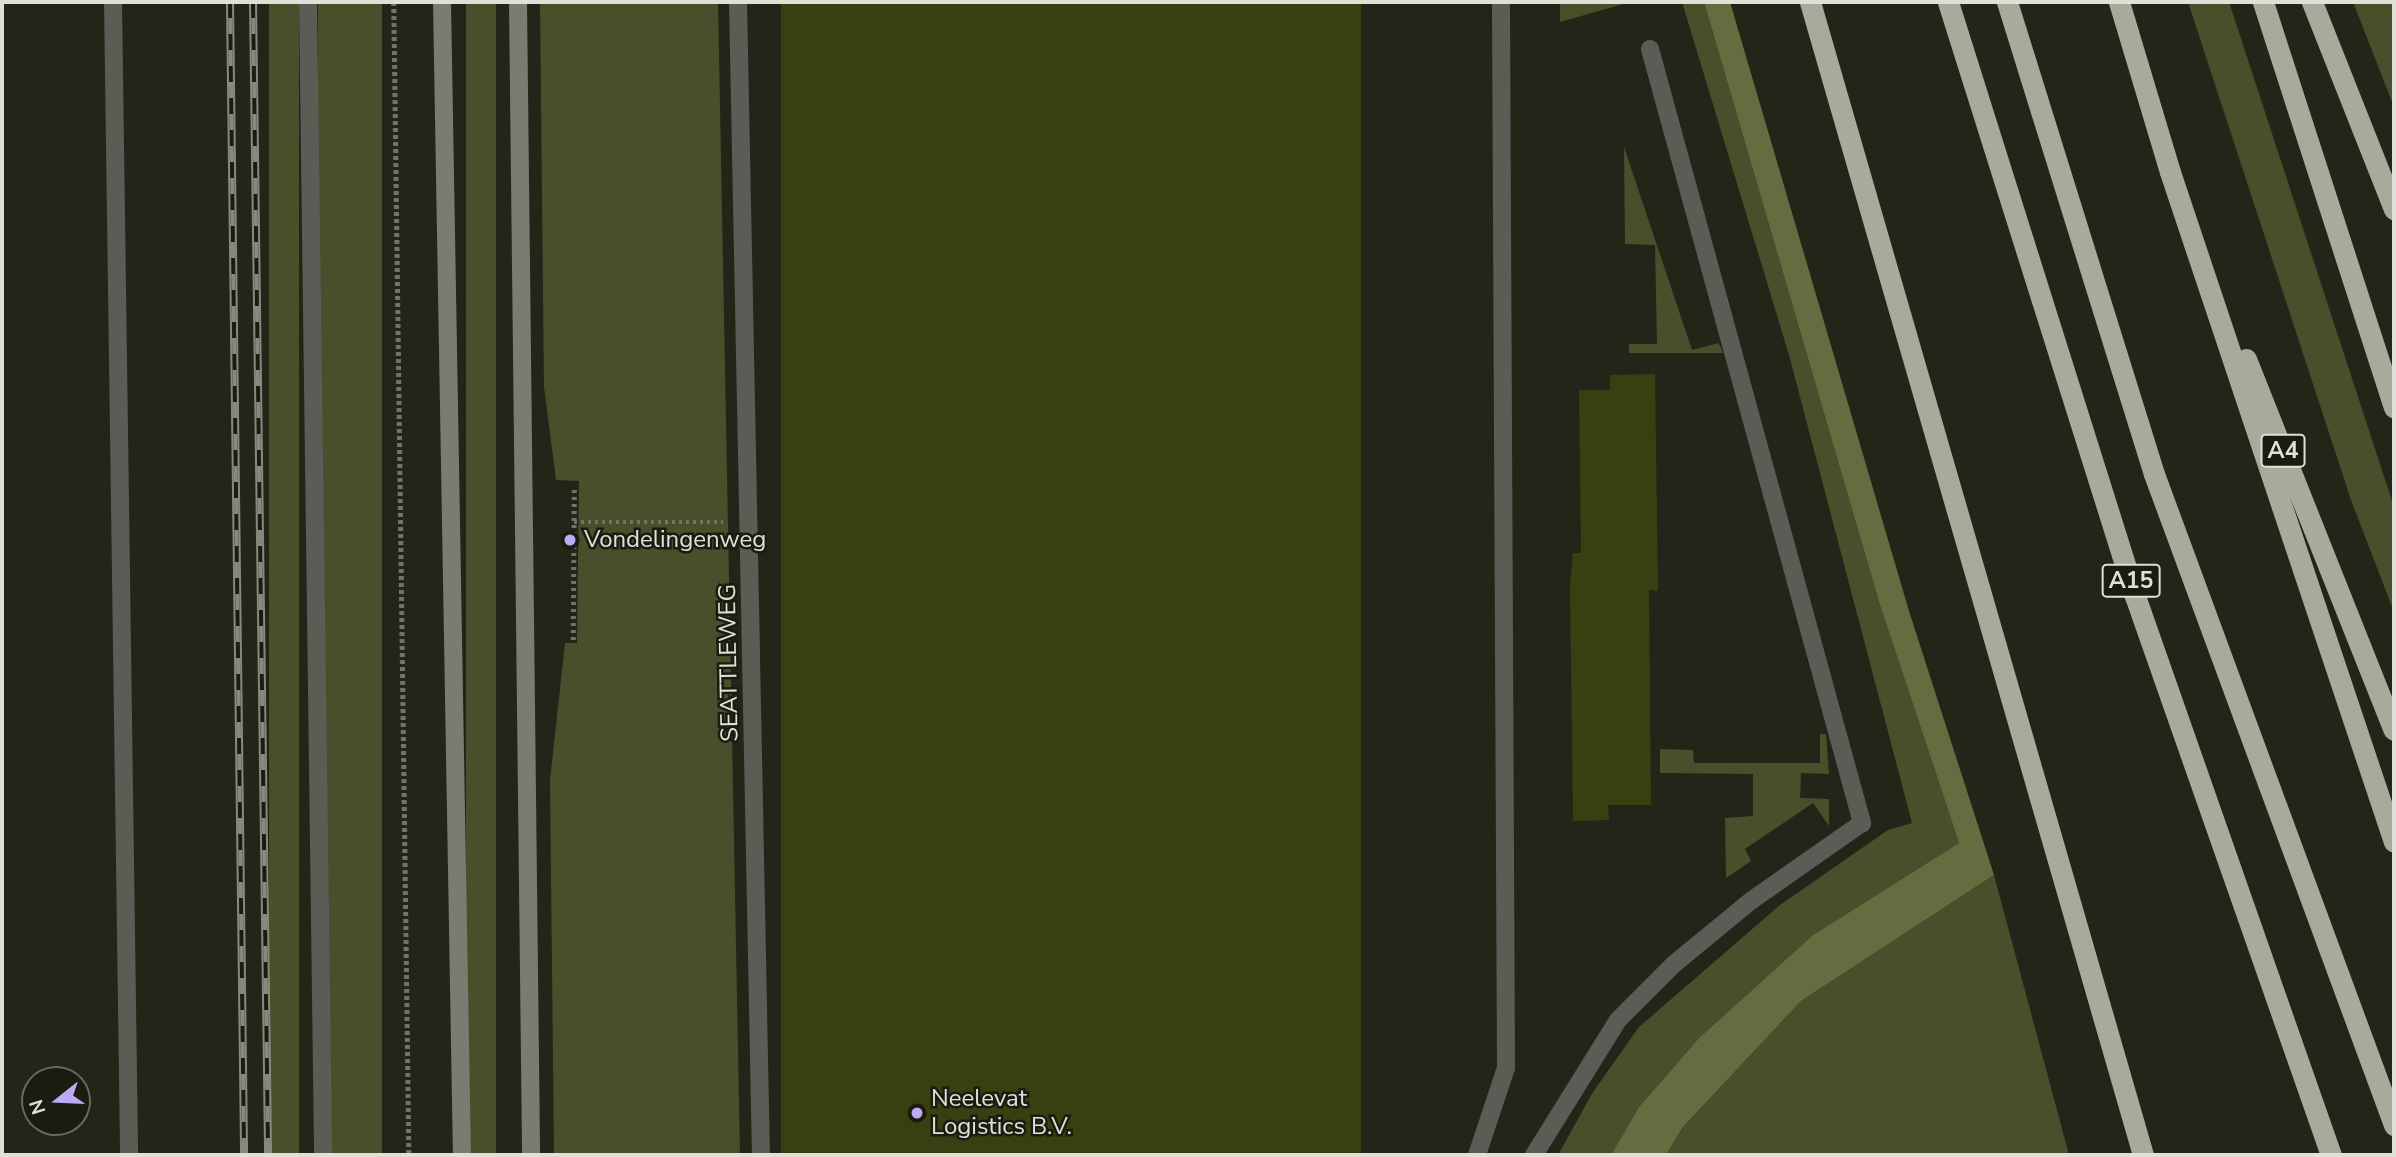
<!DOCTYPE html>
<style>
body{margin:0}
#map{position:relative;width:2396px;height:1157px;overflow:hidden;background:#232519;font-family:"Nunito Sans",sans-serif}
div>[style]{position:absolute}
.green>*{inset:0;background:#4a4f2b;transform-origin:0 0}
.water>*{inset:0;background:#666c3f}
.building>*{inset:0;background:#3a3f11;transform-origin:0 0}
.path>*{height:4.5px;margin-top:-2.25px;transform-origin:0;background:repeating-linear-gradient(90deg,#717368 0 3.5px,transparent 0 7px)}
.service>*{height:18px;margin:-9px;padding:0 9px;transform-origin:9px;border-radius:9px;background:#5b5c56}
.minor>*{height:18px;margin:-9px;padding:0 9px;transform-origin:9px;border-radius:9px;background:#5b5c56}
.secondary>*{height:18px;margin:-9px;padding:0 9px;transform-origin:9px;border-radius:9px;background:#7a7c72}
.motorway>*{height:21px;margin:-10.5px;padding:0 10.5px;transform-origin:10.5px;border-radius:10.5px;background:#a8ab9b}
.rail>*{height:8px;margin-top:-4px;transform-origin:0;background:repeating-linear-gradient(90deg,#1a1c0f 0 16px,#87887e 0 32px);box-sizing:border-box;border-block:2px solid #87887e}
.dots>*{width:19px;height:19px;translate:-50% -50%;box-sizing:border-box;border:4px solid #1a1c0f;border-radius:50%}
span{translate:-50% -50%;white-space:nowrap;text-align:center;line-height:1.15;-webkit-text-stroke:5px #1a1c0f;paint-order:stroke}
.shield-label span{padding:2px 5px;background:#1a1c0f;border:2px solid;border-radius:5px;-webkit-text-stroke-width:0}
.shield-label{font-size:23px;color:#dfe0d8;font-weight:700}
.poi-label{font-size:24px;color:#dfe0d8}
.left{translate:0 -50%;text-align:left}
.street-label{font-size:24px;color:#dfe0d8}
.frame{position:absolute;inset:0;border:4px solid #dfe0d8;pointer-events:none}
.north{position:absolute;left:21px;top:1066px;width:70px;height:70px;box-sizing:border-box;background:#1a1c0f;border:2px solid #696a5f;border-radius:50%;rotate:252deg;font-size:19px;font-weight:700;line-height:28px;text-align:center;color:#dfe0d8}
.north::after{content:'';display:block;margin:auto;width:24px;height:32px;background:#bcaaf5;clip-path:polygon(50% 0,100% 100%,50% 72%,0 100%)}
</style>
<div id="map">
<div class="green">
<i style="left:269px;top:2px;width:30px;height:1153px"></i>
<i style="left:318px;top:2px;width:64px;height:1153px"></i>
<i style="left:466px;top:2px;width:30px;height:1153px"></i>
<i style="clip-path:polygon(540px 2px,718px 2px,740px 1155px,554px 1155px,550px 780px,565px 643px,577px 643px,579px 481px,556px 480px,544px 387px)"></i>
<i style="clip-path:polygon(1560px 2px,1630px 2px,1560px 22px)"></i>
<i style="clip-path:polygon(1682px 2px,1704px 2px,1880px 605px,1959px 843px,1813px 935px,1699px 1038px,1639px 1107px,1611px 1155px,1558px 1155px,1593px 1092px,1639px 1027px,1780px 905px,1888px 830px,1912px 823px,1789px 355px)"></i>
<i style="clip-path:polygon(2188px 2px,2229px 2px,2394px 507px,2394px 612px,2351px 500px)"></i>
<i style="clip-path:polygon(2353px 2px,2394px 2px,2394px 107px)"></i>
<i style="clip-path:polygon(1624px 147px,1692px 350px,1719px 343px,1723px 353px,1629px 353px,1629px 344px,1657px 344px,1655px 245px,1625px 244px)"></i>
<i style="clip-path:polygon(1820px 734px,1826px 734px,1829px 774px,1801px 773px,1800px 798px,1829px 799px,1829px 826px,1813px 803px,1745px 849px,1751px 861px,1726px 878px,1725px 818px,1753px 816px,1753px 774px,1660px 773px,1660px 749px,1693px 750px,1694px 763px,1820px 763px)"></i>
<i style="clip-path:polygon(1994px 875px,2069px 1155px,1666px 1155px,1683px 1127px,1801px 1001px)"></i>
</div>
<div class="water">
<i style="clip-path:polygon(1704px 2px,1730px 2px,1909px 611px,1994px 875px,1801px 1001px,1683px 1127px,1666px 1155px,1611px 1155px,1639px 1107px,1699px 1038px,1813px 935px,1959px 843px,1880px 605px)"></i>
</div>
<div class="building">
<i style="left:781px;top:2px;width:580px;height:1153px"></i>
<i style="clip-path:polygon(1655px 374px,1658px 591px,1649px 590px,1651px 805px,1608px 805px,1609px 820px,1573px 821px,1570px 586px,1573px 553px,1581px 553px,1579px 390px,1610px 390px,1610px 375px)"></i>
</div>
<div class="path">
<i style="left:394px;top:2px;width:1153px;rotate:89.25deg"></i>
<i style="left:574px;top:522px;width:149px"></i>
<i style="left:573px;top:640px;width:154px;rotate:-89.6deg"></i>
</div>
<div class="service">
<i style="left:113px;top:2px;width:1153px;rotate:89.2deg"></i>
<i style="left:308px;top:2px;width:1153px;rotate:89.25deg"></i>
<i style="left:1650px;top:49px;width:803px;rotate:74.68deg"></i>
<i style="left:1862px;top:823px;width:134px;rotate:145deg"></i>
<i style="left:1477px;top:1155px;width:92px;rotate:-71.6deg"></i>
<i style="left:1506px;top:1068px;width:1066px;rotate:-90.27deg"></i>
</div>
<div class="minor">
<i style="left:738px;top:2px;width:1153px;rotate:88.86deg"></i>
<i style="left:1534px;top:1155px;width:159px;rotate:-58.1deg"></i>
<i style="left:1618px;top:1020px;width:79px;rotate:-45deg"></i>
<i style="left:1674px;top:964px;width:101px;rotate:-39.4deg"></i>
</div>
<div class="secondary">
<i style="left:442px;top:2px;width:1153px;rotate:89.01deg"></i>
<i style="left:518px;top:2px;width:1153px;rotate:89.35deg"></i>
</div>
<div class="motorway">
<i style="left:1810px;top:2px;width:1200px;rotate:73.89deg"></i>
<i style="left:1948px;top:2px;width:623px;rotate:72.53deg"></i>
<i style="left:2135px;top:596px;width:592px;rotate:70.68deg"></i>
<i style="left:2007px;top:2px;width:494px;rotate:72.7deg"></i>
<i style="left:2154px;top:474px;width:694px;rotate:69.76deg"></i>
<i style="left:2119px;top:2px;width:177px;rotate:73.3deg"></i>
<i style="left:2170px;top:172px;width:706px;rotate:71.51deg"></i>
<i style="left:2263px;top:2px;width:426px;rotate:72.1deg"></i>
<i style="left:2312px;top:2px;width:223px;rotate:68.4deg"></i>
<i style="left:2246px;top:359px;width:399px;rotate:68.3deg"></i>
</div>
<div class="rail">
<i style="left:230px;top:2px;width:1153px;rotate:89.3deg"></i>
<i style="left:253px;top:2px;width:1153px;rotate:89.25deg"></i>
</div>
<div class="dots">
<i style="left:570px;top:540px;background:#bcaaf5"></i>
<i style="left:917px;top:1113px;background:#bcaaf5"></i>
</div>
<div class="shield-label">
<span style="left:2283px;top:451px">A4</span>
<span style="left:2131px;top:581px">A15</span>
</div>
<div class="poi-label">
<span class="left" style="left:584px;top:540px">Vondelingenweg</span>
<span class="left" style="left:931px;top:1113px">Neelevat<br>Logistics B.V.</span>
</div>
<div class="street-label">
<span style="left:729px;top:663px;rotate:-91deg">SEATTLEWEG</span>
</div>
<div class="frame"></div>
<div class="north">N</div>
</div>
